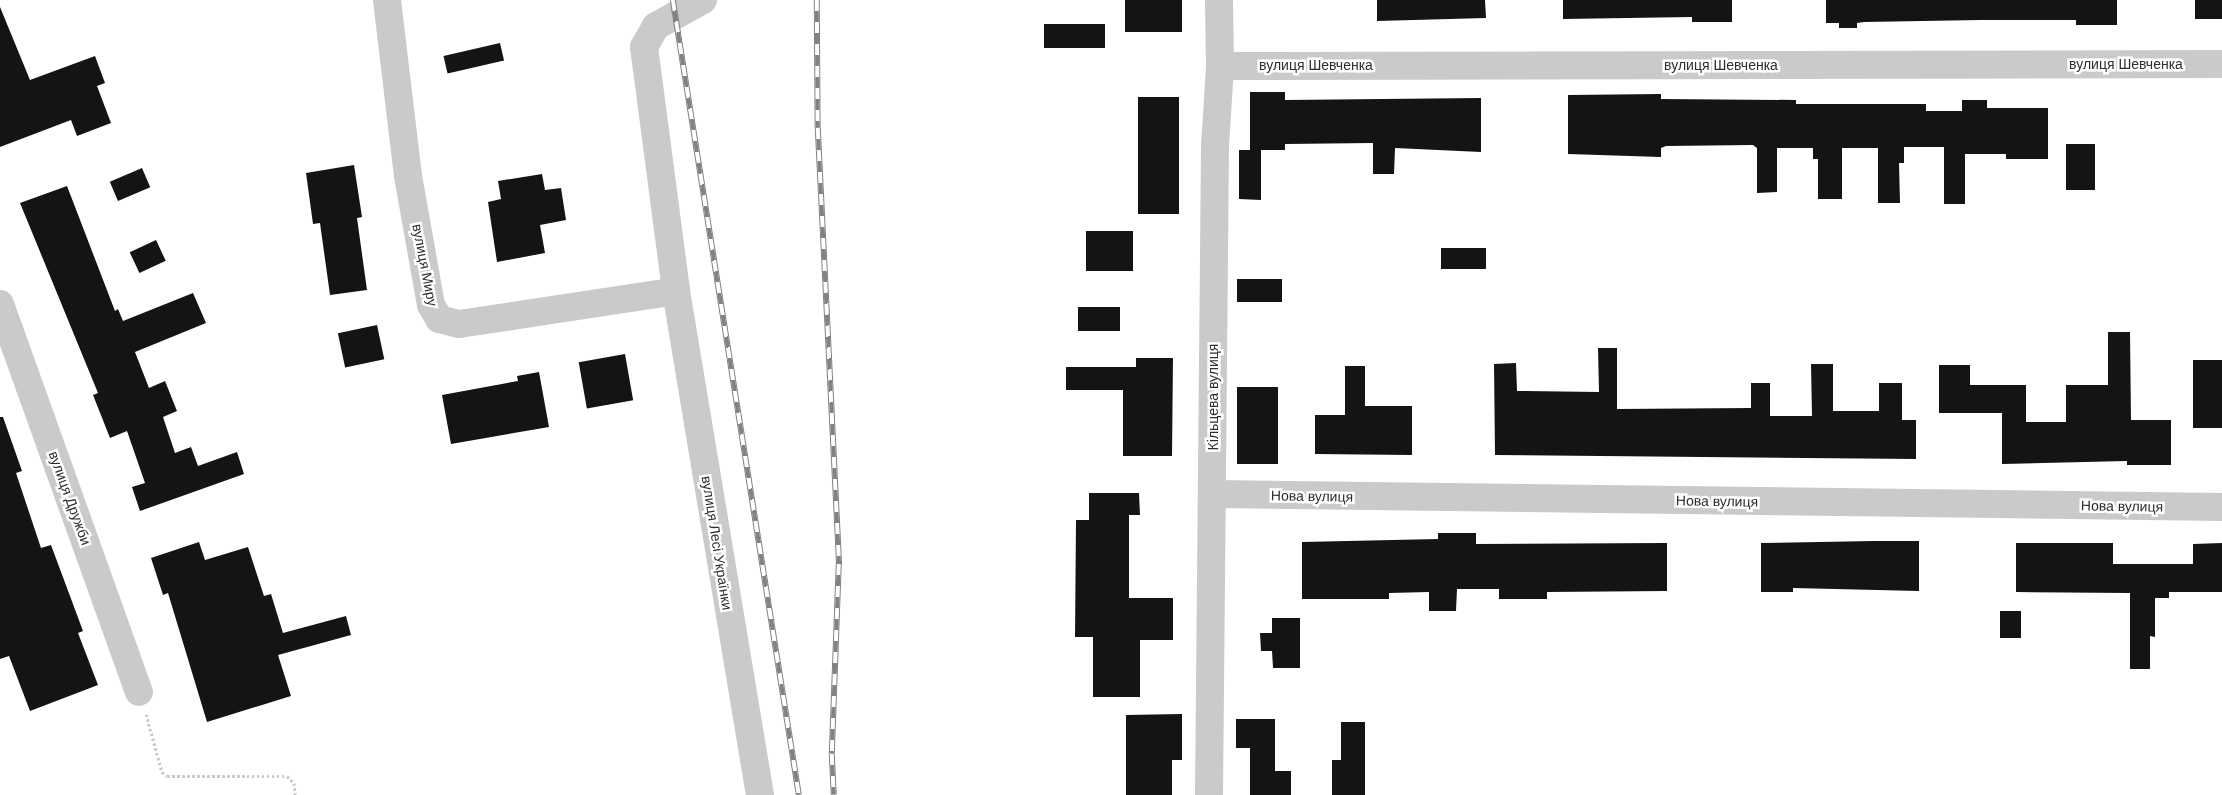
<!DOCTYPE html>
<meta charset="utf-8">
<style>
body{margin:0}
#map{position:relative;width:2222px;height:795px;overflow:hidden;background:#fff;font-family:Helvetica,sans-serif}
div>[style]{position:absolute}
.building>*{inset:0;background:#141414;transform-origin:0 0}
.path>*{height:3px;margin-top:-1.5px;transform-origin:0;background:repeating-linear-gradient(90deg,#cacaca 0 2.5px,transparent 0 5px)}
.minor>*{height:28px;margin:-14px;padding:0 14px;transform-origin:14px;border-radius:14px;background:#cacaca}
.rail>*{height:5.5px;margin-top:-2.75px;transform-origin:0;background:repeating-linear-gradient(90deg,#fff 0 11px,#828282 0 22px);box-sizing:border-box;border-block:1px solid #828282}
span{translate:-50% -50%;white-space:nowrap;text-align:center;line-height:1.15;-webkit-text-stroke:5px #fff;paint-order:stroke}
.street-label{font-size:14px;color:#2d2d2d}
</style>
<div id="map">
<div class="building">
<i style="left:1125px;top:0;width:57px;height:32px"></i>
<i style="clip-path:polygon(1377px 0,1485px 0,1486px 18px,1377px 21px)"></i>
<i style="clip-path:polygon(1563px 0,1732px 0,1732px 22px,1692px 22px,1692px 17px,1563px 19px)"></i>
<i style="clip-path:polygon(1826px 0,2117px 0,2117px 25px,2076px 25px,2076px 20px,1981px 20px,1864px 22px,1857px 23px,1857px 28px,1839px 28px,1839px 23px,1826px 23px)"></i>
<i style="left:2195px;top:0;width:27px;height:19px"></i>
<i style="clip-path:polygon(0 7px,30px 80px,95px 56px,105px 83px,97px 86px,111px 123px,77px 136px,71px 120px,0 147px)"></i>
<i style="left:1044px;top:24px;width:61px;height:24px"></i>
<i style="left:500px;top:43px;width:18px;height:58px;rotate:77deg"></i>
<i style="clip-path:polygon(1250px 92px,1285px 92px,1285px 100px,1481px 98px,1481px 152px,1395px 148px,1394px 174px,1373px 174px,1373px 143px,1285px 144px,1285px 150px,1261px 150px,1261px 200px,1239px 199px,1239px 150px,1250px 150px)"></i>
<i style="clip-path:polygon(1661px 94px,1661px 99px,1796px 100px,1796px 104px,1926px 104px,1926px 111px,1962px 111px,1962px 100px,1987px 100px,1987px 108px,2048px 108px,2048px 159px,2006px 159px,2006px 154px,1965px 154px,1965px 204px,1944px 204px,1944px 147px,1904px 147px,1904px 163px,1899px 163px,1900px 203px,1878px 203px,1878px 148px,1842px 148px,1842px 199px,1818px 199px,1818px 159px,1813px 159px,1813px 148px,1777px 148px,1777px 192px,1757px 193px,1757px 148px,1753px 145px,1666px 146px,1661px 148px,1661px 157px,1568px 154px,1568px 95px)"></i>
<i style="left:1138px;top:97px;width:41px;height:117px"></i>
<i style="left:2066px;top:144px;width:29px;height:46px"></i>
<i style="clip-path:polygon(354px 165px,362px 217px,357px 218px,367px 290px,330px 295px,320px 223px,313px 224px,306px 173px)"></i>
<i style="left:142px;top:168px;width:21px;height:35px;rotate:67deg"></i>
<i style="clip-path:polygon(542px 174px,545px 190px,561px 188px,566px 220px,540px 225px,545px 253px,497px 262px,488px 202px,501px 199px,498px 181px)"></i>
<i style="clip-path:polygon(67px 186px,115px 311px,118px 309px,123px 321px,193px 293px,206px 323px,135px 352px,149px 388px,165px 381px,177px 411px,163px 417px,175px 453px,191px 447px,198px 466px,237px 452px,244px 474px,140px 511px,132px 487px,145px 483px,127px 431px,110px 438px,93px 395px,98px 393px,20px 203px)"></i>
<i style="left:1086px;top:231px;width:47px;height:40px"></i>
<i style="left:156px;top:240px;width:23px;height:29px;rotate:65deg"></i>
<i style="left:1441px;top:248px;width:45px;height:21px"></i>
<i style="left:1237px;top:279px;width:45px;height:23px"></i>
<i style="left:1078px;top:307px;width:42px;height:24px"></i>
<i style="left:377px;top:325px;width:35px;height:40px;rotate:78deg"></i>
<i style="clip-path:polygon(2108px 332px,2130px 332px,2131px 420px,2171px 420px,2171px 465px,2127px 465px,2127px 461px,2002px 464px,2002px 413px,1939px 413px,1939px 365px,1970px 365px,1970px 385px,2026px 385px,2026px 422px,2066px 422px,2066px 385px,2108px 385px)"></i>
<i style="clip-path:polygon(1598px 348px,1617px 348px,1617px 409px,1751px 408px,1751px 383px,1770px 383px,1770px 416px,1812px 416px,1811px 364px,1833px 364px,1833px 411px,1879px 411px,1879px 383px,1902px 383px,1902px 420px,1916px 420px,1916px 459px,1495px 455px,1494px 364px,1516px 363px,1517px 391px,1599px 392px)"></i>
<i style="left:625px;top:354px;width:47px;height:47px;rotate:80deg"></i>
<i style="clip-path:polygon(1136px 358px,1173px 358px,1172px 456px,1123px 456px,1123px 390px,1066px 390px,1066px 367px,1136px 367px)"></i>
<i style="left:2193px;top:360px;width:29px;height:68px"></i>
<i style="clip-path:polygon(1345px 366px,1365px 366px,1365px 406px,1412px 406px,1412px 455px,1315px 454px,1315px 415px,1345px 415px)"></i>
<i style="clip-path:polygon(539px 372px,549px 427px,451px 444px,442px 395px,518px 381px,517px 376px)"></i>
<i style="left:1237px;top:387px;width:41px;height:77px"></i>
<i style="clip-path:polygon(0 417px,3px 417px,22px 471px,16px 473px,41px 548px,51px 545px,83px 631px,78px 633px,98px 685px,30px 711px,9px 656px,0 659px)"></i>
<i style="clip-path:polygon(1089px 493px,1139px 493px,1140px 515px,1129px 515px,1129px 598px,1173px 598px,1173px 640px,1140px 640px,1140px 697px,1093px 697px,1093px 637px,1075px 637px,1076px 520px,1089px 520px)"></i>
<i style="clip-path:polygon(1438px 533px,1476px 533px,1476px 544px,1667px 543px,1667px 591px,1547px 592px,1547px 599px,1499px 599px,1499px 589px,1457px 589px,1456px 611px,1429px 611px,1429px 592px,1389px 593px,1389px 599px,1302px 599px,1302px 542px,1438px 539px)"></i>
<i style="clip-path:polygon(1874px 541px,1919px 541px,1919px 591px,1793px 588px,1793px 592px,1761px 592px,1761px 543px)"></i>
<i style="clip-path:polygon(199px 542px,205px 560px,248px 547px,264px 596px,271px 594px,283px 633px,346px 616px,351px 635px,278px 655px,291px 696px,207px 722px,168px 593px,163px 595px,151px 558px)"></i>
<i style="clip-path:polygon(2016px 543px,2113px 543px,2113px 564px,2193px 564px,2193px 544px,2222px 543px,2222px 592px,2169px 592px,2169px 598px,2155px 598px,2155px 637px,2150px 636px,2150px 669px,2130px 669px,2130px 593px,2016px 592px)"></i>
<i style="left:2000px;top:611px;width:21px;height:27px"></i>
<i style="clip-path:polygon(1272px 618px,1300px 618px,1300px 668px,1273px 668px,1272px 651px,1261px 651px,1260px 633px,1272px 633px)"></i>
<i style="clip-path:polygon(1182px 714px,1182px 760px,1172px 760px,1172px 795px,1126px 795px,1126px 715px)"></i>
<i style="clip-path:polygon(1236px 719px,1275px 719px,1275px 771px,1291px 771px,1291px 795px,1250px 795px,1250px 748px,1236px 748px)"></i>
<i style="clip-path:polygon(1341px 722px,1365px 722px,1365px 795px,1332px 795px,1332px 760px,1341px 760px)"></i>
</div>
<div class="path">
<i style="left:146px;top:714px;width:60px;rotate:74.6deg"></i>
<i style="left:162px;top:772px;width:6px;rotate:39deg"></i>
<i style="left:167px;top:776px;width:120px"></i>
<i style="left:287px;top:776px;width:10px;rotate:45deg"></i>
<i style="left:294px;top:783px;width:12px;rotate:85deg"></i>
</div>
<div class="minor">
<i style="left:387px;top:0;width:177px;rotate:83.2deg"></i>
<i style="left:408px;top:176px;width:131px;rotate:79.9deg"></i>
<i style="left:431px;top:305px;width:16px;rotate:60deg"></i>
<i style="left:439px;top:319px;width:21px;rotate:14deg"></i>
<i style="left:459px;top:324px;width:219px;rotate:-8.6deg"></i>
<i style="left:703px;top:0;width:54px;rotate:151deg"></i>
<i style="left:656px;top:26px;width:24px;rotate:120deg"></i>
<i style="left:644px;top:47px;width:246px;rotate:82.5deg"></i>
<i style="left:676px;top:291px;width:511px;rotate:80.54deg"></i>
<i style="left:1220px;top:66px;width:1002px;rotate:-0.11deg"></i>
<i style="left:0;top:304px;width:412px;rotate:70.3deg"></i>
<i style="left:1212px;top:494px;width:1010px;rotate:0.74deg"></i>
<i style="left:1209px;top:795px;width:649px;rotate:-89.47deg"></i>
<i style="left:1215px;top:146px;width:80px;rotate:-86.4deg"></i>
<i style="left:1220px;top:66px;width:66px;rotate:-90.9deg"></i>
</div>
<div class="rail">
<i style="left:673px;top:0;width:805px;rotate:80.99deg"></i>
<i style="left:817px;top:0;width:128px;rotate:89.6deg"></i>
<i style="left:818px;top:128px;width:437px;rotate:87.2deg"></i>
<i style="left:839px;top:564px;width:190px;rotate:92.1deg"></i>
<i style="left:832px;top:754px;width:41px;rotate:87.2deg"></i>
</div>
<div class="street-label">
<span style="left:2126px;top:64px">вулиця Шевченка</span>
<span style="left:1316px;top:65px">вулиця Шевченка</span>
<span style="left:1721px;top:65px">вулиця Шевченка</span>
<span style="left:425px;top:265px;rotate:79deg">вулиця Миру</span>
<span style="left:1213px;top:397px;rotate:-90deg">Кільцева вулиця</span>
<span style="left:1312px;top:496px;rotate:1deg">Нова вулиця</span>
<span style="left:70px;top:498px;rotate:70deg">вулиця Дружби</span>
<span style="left:1717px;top:501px;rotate:1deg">Нова вулиця</span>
<span style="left:2122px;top:506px;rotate:1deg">Нова вулиця</span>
<span style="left:717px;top:543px;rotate:81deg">вулиця Лесі Українки</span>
</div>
</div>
